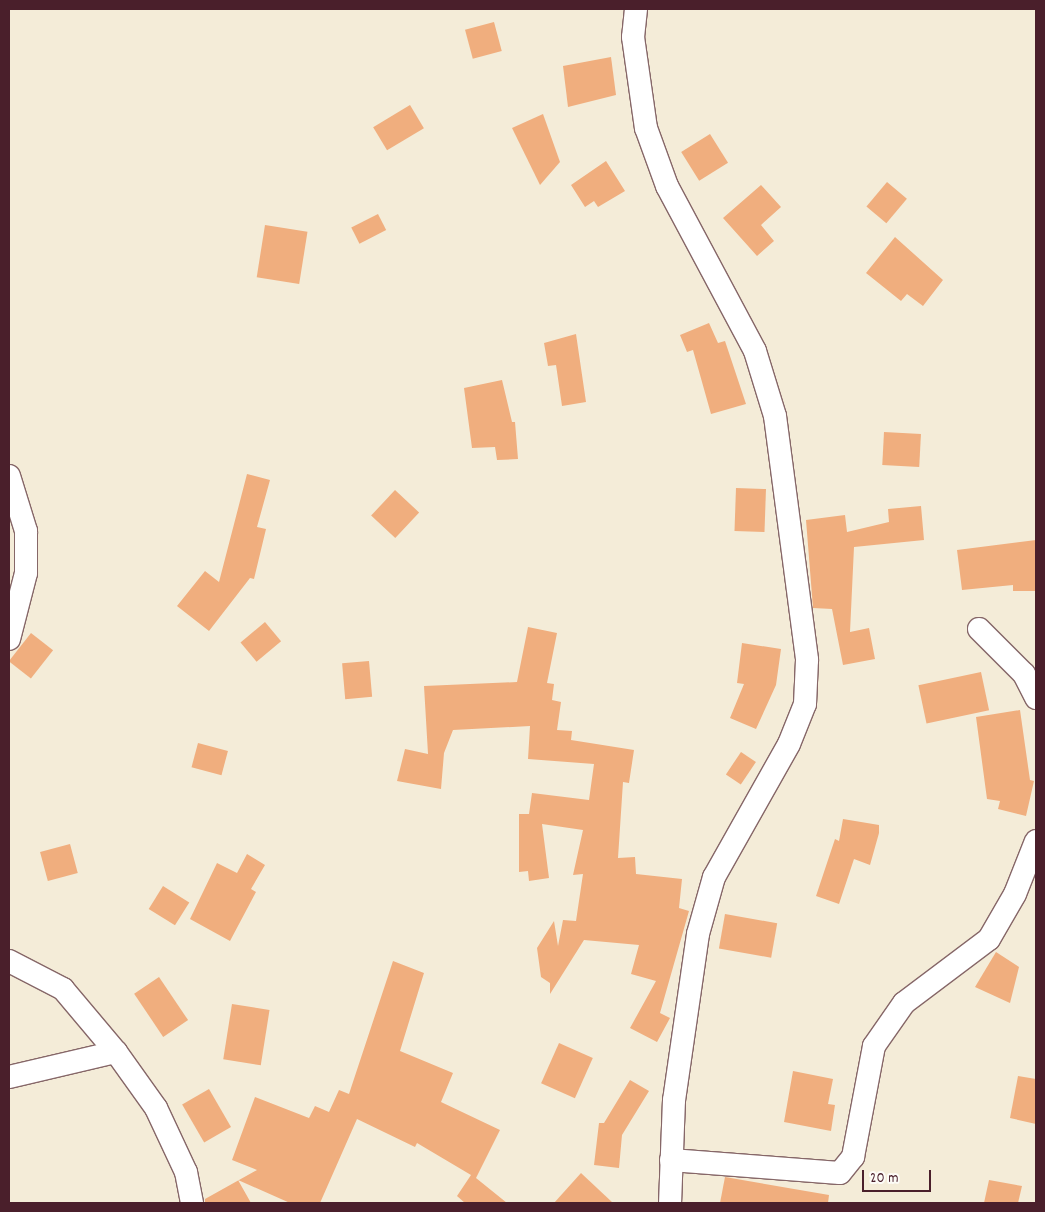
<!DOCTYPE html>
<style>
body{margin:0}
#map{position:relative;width:1045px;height:1212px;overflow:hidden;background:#f4ecd8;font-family:Dekko,sans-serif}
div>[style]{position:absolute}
.building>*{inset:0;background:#f0ae7e;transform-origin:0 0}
.roads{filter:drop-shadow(1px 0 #866768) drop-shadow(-1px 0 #866768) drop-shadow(0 1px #866768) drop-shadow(0 -1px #866768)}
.minor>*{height:22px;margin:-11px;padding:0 11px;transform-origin:11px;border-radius:11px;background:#fff}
span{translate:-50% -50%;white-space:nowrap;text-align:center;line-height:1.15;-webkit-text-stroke:4px #fdfcf7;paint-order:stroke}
.frame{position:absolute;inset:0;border:10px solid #4a1f2b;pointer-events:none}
.scale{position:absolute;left:862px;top:1170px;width:69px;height:22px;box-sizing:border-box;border:2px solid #4a1f2b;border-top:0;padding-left:6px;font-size:15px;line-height:18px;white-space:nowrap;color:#4a1f2b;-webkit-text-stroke:4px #fdfcf7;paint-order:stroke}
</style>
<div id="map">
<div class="building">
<i style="left:494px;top:22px;width:30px;height:30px;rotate:75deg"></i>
<i style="clip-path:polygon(611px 57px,616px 95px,568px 107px,563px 66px)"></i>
<i style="left:410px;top:105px;width:27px;height:43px;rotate:59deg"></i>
<i style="clip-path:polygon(543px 114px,560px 162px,540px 185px,512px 128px)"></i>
<i style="left:710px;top:134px;width:34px;height:34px;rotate:58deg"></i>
<i style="clip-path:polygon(606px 161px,625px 191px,598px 207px,594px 201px,585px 207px,571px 185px)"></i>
<i style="left:887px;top:182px;width:26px;height:32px;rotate:40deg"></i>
<i style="clip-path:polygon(761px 185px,781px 207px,761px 225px,774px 241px,757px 256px,723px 218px)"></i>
<i style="left:378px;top:214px;width:18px;height:30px;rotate:63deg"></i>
<i style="left:265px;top:225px;width:43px;height:53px;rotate:9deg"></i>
<i style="clip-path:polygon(895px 237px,943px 280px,923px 306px,907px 294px,901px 301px,866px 273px)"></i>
<i style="clip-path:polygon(709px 323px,718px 343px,725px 341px,746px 404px,711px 414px,693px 350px,687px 352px,680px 335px)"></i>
<i style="clip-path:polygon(576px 334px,586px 402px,562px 406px,556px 365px,548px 366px,544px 343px)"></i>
<i style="clip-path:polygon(502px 380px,512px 422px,515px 422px,518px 459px,497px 460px,495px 447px,472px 448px,464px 388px)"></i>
<i style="left:884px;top:432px;width:37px;height:33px;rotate:3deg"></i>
<i style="clip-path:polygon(247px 474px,270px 480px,257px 527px,266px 529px,254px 579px,250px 578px,209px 631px,177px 606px,205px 571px,219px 582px)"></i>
<i style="left:736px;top:488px;width:30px;height:43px;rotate:2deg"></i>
<i style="left:395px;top:490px;width:33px;height:35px;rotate:43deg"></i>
<i style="clip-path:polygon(921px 506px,924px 540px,854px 547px,850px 632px,869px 628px,875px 659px,843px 665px,832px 609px,813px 608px,806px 520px,845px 515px,847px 532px,889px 522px,888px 509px)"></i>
<i style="clip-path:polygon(1036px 540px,1036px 591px,1013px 591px,1013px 585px,962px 590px,957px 550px)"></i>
<i style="left:265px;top:622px;width:25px;height:32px;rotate:50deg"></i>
<i style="clip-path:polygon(528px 627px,557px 633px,547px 683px,554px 684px,552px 700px,561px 702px,557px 730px,572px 731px,571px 740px,634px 750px,629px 783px,623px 782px,618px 858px,635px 857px,636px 874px,682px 879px,679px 908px,689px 911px,660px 1013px,670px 1018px,657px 1042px,630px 1028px,656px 981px,631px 974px,639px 945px,584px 940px,550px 994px,550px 983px,541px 977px,537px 948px,554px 921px,558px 946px,563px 920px,576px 921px,583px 874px,573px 875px,583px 830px,542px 824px,549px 878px,529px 881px,528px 871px,519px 872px,519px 814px,529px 814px,532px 793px,589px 800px,594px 764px,528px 759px,530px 726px,453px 730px,444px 753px,441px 789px,397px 781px,405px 749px,428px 754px,424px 686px,517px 682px)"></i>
<i style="left:31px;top:633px;width:28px;height:36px;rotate:38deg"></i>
<i style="clip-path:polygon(742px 643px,781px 649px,776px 685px,756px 729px,730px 718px,744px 684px,737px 683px)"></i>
<i style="left:369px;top:661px;width:36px;height:27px;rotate:85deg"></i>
<i style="left:981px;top:672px;width:39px;height:64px;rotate:78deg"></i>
<i style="clip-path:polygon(1020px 710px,1030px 780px,1034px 781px,1026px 816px,998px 809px,1000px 801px,987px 799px,976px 717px)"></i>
<i style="left:198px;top:743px;width:31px;height:25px;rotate:15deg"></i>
<i style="left:741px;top:752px;width:18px;height:27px;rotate:34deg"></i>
<i style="clip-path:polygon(843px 819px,879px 825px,879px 833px,870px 865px,854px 859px,839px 904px,816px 896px,835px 839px,839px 841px)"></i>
<i style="left:70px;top:844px;width:30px;height:31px;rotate:75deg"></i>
<i style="clip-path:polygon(247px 854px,265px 865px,251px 889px,256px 892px,230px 941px,190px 919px,217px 863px,237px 873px)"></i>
<i style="left:163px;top:886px;width:31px;height:27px;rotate:32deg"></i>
<i style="left:725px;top:914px;width:53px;height:35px;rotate:10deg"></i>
<i style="clip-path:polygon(996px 952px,1019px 967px,1010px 1003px,975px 987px)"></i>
<i style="clip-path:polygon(393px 961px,424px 973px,400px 1051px,453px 1073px,441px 1102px,500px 1130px,476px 1178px,507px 1203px,465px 1203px,457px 1196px,471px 1175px,417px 1143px,415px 1147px,357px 1119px,320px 1203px,290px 1203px,238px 1180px,251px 1203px,205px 1203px,205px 1199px,257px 1170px,232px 1160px,255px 1097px,309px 1118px,315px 1106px,329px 1112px,339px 1090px,349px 1094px)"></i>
<i style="left:159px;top:977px;width:52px;height:30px;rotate:56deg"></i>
<i style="left:232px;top:1004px;width:38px;height:56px;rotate:9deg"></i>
<i style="left:559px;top:1043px;width:37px;height:44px;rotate:24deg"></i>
<i style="clip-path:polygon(793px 1071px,833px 1079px,828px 1104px,835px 1105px,831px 1131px,784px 1122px)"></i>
<i style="clip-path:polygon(1018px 1076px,1036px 1079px,1036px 1124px,1010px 1118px)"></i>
<i style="clip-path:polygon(630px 1080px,649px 1091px,622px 1135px,619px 1168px,594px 1165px,599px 1123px,604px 1123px)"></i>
<i style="left:209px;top:1089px;width:44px;height:31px;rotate:60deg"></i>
<i style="clip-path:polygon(581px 1173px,613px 1203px,554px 1203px)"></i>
<i style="clip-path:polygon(725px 1177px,829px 1195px,828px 1203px,720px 1203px)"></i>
<i style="clip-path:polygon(989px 1180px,1022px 1186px,1018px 1203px,984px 1203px)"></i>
</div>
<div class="roads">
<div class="minor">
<i style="left:636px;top:9px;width:28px;rotate:96deg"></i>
<i style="left:633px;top:37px;width:92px;rotate:81.9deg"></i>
<i style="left:646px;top:128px;width:62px;rotate:70.1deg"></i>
<i style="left:667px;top:186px;width:187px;rotate:61.9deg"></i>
<i style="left:755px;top:351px;width:68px;rotate:72.9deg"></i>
<i style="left:775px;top:416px;width:246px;rotate:82.5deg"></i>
<i style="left:807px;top:660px;width:44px;rotate:92.6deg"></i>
<i style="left:805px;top:704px;width:43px;rotate:111.8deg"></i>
<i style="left:789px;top:744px;width:153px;rotate:119.4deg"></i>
<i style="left:714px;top:877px;width:59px;rotate:105.7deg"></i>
<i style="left:698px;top:934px;width:168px;rotate:98.2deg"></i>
<i style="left:674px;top:1100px;width:103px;rotate:92.2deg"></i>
<i style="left:9px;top:476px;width:58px;rotate:72.8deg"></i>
<i style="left:26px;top:531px;width:42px;rotate:90deg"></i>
<i style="left:26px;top:573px;width:68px;rotate:104.4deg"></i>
<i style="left:979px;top:629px;width:64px;rotate:45deg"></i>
<i style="left:1024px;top:674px;width:27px;rotate:63deg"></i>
<i style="left:9px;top:961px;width:61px;rotate:27.4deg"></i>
<i style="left:63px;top:989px;width:82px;rotate:49.9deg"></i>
<i style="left:116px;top:1052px;width:69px;rotate:54.5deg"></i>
<i style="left:156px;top:1108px;width:71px;rotate:64.9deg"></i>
<i style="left:186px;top:1172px;width:32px;rotate:79deg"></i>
<i style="left:9px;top:1077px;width:110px;rotate:-13.2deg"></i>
<i style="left:671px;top:1160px;width:169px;rotate:4.4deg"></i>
<i style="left:840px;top:1173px;width:21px;rotate:-51deg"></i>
<i style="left:853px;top:1157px;width:113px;rotate:-79.3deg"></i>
<i style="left:874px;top:1046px;width:52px;rotate:-55.1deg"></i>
<i style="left:904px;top:1003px;width:106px;rotate:-37deg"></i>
<i style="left:989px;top:939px;width:52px;rotate:-60deg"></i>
<i style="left:1015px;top:894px;width:57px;rotate:-68.4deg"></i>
</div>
</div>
<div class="frame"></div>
<div class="scale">20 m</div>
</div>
